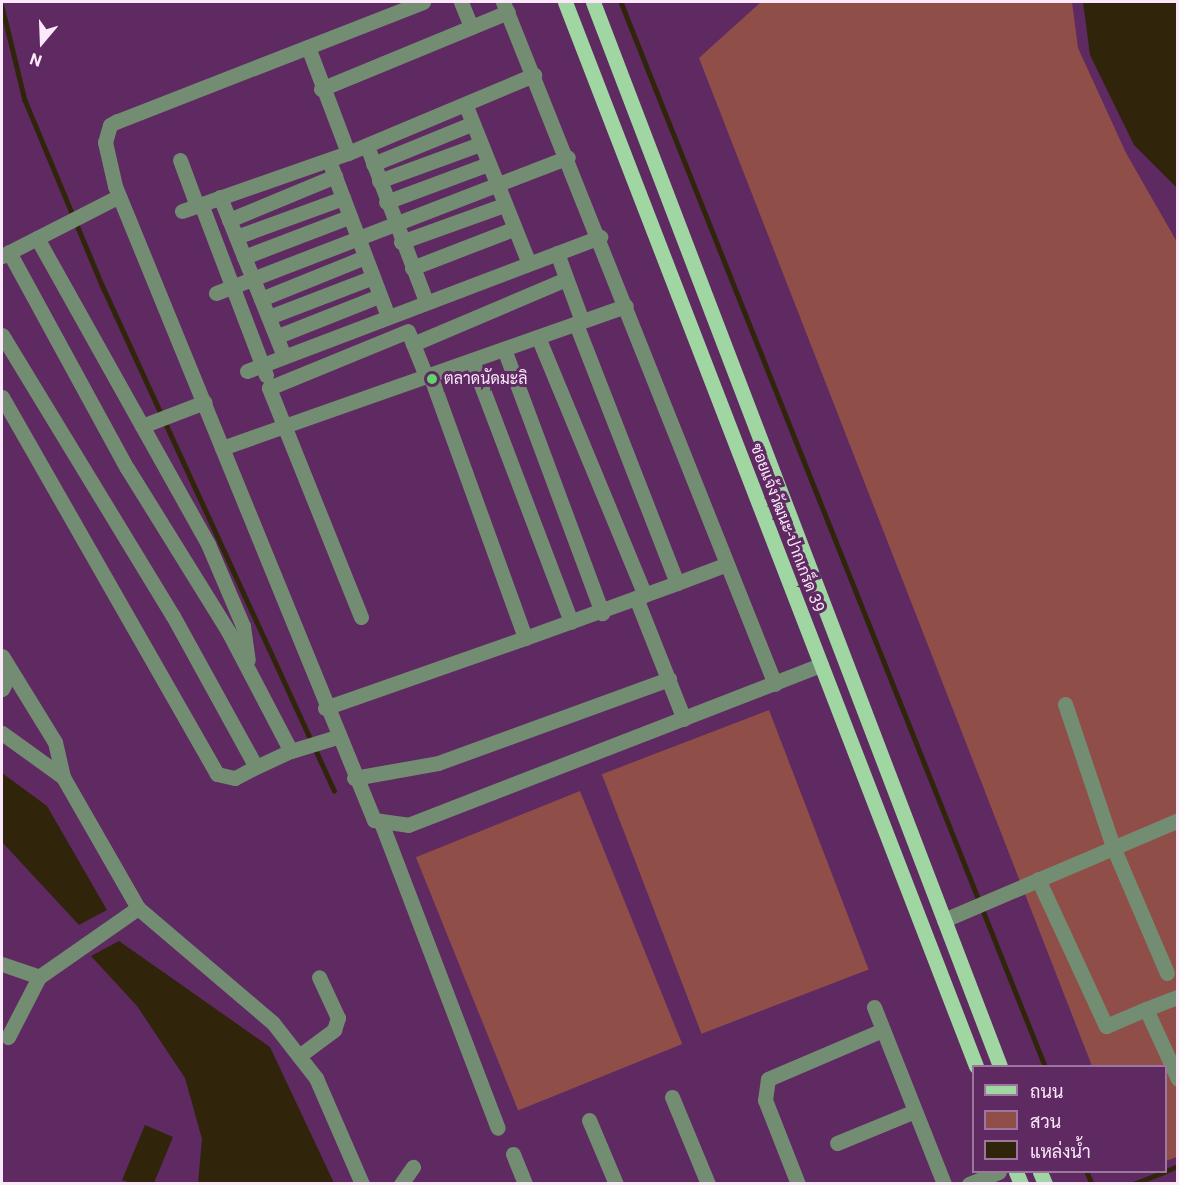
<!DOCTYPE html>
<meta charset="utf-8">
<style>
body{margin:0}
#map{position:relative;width:1179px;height:1185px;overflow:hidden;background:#5e2a61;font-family:Roboto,Sarabun,sans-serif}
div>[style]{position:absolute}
.green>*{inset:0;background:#904e49;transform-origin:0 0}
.water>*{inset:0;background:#30250b}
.stream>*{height:4.5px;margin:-2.25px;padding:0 2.25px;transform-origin:2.25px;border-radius:2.25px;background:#30250b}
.minor>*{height:15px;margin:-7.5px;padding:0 7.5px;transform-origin:7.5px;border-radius:7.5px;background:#738d73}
.major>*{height:15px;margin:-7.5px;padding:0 7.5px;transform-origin:7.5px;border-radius:7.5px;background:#a0d6a1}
.dots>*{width:16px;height:16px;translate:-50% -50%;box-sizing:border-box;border:3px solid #5e2a61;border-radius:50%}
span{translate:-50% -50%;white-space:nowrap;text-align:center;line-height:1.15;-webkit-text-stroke:6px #5e2a61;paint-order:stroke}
.poi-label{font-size:16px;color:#fbe8fb}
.left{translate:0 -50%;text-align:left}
.street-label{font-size:16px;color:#fbe8fb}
.frame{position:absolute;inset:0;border:3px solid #fbe8fb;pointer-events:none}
.legend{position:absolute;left:972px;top:1065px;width:195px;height:108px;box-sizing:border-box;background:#5e2a61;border:2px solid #9d769f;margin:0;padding:8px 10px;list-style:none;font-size:18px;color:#fbe8fb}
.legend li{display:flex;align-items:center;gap:12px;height:30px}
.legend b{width:30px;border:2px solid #9d769f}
.north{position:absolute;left:12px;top:12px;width:60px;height:60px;-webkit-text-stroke:4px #5e2a61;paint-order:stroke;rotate:199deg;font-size:16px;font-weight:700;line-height:24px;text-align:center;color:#fbe8fb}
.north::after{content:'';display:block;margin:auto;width:21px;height:27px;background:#fbe8fb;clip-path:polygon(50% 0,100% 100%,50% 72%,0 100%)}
</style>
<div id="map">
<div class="green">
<i style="clip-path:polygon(761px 2px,1072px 2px,1078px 48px,1126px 153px,1177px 242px,1177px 1157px,1166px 1161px,1166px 1066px,1092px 1066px,699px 58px)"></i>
<i style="left:769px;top:710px;width:278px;height:179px;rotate:69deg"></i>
<i style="left:580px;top:791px;width:273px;height:177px;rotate:68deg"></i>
</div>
<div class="water">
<i style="clip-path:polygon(1083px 2px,1177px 2px,1177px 188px,1134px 145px,1090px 55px)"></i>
<i style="clip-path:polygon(2px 773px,47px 806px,107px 910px,79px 925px,2px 842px)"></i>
<i style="clip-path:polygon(119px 941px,270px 1047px,334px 1183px,198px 1183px,202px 1139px,185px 1078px,137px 1006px,91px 956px)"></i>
<i style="clip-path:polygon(145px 1125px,173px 1137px,154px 1183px,131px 1183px,122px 1180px)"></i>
</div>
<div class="stream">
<i style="left:621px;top:2px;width:1145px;rotate:68.27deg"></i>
<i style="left:2px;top:6px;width:97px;rotate:76.3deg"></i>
<i style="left:25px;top:100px;width:203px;rotate:67.4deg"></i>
<i style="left:103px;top:287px;width:554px;rotate:65.33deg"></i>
<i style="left:1166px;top:1171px;width:13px;rotate:-23deg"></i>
<i style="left:1087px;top:1172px;width:13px;rotate:67deg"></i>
<i style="left:1133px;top:1184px;width:33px;rotate:-21deg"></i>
</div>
<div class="minor">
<i style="left:423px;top:2px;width:328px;rotate:158.7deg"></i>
<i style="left:117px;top:121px;width:8px;rotate:150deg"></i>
<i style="left:110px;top:125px;width:18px;rotate:106deg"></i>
<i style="left:105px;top:142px;width:45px;rotate:77.2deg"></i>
<i style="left:115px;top:186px;width:685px;rotate:67.78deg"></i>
<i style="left:374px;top:820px;width:34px;rotate:8deg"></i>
<i style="left:408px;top:825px;width:443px;rotate:-21.2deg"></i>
<i style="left:461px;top:2px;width:27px;rotate:68deg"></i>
<i style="left:503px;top:2px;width:734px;rotate:68.26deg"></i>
<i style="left:308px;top:47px;width:113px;rotate:69.3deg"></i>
<i style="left:321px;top:89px;width:202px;rotate:-22.4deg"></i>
<i style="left:466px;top:106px;width:167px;rotate:68.2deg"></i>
<i style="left:367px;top:146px;width:166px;rotate:69.2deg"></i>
<i style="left:180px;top:160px;width:49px;rotate:69.7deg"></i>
<i style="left:329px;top:161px;width:164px;rotate:69.2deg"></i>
<i style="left:373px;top:164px;width:106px;rotate:-22.2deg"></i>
<i style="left:379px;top:181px;width:108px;rotate:-20.1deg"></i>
<i style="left:220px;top:197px;width:171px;rotate:68.1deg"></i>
<i style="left:386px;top:202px;width:109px;rotate:-20.4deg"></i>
<i style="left:201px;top:204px;width:183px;rotate:69.2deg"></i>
<i style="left:182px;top:211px;width:176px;rotate:-19.3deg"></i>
<i style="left:348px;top:153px;width:202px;rotate:-22.8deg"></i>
<i style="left:229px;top:220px;width:115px;rotate:-22.5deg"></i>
<i style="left:236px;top:237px;width:114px;rotate:-20deg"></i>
<i style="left:37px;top:238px;width:351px;rotate:60.8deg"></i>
<i style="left:208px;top:544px;width:89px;rotate:66.9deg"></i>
<i style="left:243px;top:626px;width:34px;rotate:82deg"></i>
<i style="left:401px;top:242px;width:109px;rotate:-19.8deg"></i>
<i style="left:9px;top:252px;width:246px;rotate:61.4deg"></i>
<i style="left:127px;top:468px;width:192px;rotate:58.2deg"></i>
<i style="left:228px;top:631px;width:127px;rotate:62.4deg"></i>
<i style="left:287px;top:744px;width:8px;rotate:60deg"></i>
<i style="left:291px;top:751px;width:48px;rotate:-16.9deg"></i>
<i style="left:557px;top:253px;width:72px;rotate:69.8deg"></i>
<i style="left:2px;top:256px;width:131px;rotate:-27.1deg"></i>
<i style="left:244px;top:257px;width:112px;rotate:-20.9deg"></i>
<i style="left:412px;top:268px;width:108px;rotate:-21.1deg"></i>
<i style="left:216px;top:293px;width:377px;rotate:-21.1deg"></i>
<i style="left:261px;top:299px;width:112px;rotate:-22deg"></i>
<i style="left:269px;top:317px;width:111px;rotate:-21deg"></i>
<i style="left:576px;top:324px;width:278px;rotate:68.7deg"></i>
<i style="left:677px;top:583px;width:53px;rotate:-20.8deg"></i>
<i style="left:409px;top:334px;width:45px;rotate:68deg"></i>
<i style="left:2px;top:335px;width:329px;rotate:58.7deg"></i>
<i style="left:173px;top:616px;width:172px;rotate:61.2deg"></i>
<i style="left:256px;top:767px;width:38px;rotate:-25deg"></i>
<i style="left:278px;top:336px;width:109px;rotate:-21.6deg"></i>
<i style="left:538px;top:337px;width:279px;rotate:67.5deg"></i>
<i style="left:413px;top:344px;width:166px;rotate:-23deg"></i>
<i style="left:504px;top:349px;width:282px;rotate:69.6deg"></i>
<i style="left:472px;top:361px;width:279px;rotate:69.2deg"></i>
<i style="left:247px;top:371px;width:378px;rotate:-20.8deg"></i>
<i style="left:430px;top:375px;width:280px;rotate:70.1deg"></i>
<i style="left:525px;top:638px;width:162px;rotate:-19.9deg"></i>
<i style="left:2px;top:397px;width:434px;rotate:60.3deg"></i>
<i style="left:217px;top:774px;width:18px;rotate:13deg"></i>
<i style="left:235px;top:778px;width:24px;rotate:-28deg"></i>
<i style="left:142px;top:426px;width:67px;rotate:-20.9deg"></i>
<i style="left:222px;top:448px;width:428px;rotate:-19.4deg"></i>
<i style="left:636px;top:598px;width:130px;rotate:68.4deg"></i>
<i style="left:361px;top:617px;width:247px;rotate:-111.9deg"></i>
<i style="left:269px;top:388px;width:150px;rotate:-22.3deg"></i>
<i style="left:2px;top:656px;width:101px;rotate:58.4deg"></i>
<i style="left:55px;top:742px;width:36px;rotate:77deg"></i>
<i style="left:2px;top:689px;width:20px;rotate:-63deg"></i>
<i style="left:1065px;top:704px;width:151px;rotate:71.4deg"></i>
<i style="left:1113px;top:847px;width:137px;rotate:66.8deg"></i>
<i style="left:325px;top:708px;width:212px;rotate:-19.3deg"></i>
<i style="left:2px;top:733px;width:75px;rotate:35.8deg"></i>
<i style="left:63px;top:777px;width:151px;rotate:60.2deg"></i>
<i style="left:138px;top:908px;width:177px;rotate:40.4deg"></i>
<i style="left:273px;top:1023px;width:70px;rotate:52deg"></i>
<i style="left:316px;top:1078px;width:116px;rotate:66.5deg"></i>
<i style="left:354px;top:778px;width:85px;rotate:-10.1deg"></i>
<i style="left:438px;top:763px;width:246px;rotate:-20deg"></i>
<i style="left:382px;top:825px;width:324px;rotate:69.1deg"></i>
<i style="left:1038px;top:879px;width:162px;rotate:65.2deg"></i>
<i style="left:1106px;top:1026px;width:43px;rotate:-23deg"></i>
<i style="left:1146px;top:1009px;width:77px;rotate:65.4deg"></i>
<i style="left:944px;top:920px;width:254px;rotate:-23.1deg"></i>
<i style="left:2px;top:964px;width:39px;rotate:19deg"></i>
<i style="left:874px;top:1007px;width:190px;rotate:68.4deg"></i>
<i style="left:1146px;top:1009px;width:34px;rotate:-21deg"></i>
<i style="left:8px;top:1037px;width:68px;rotate:-62.7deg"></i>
<i style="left:39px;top:977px;width:121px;rotate:-34.9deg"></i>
<i style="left:299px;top:1056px;width:44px;rotate:-36.6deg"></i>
<i style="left:334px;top:1030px;width:13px;rotate:-72deg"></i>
<i style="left:338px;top:1018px;width:45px;rotate:-114.9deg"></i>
<i style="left:672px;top:1097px;width:94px;rotate:67.5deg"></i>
<i style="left:589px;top:1120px;width:69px;rotate:67.1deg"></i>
<i style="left:837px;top:1143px;width:84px;rotate:-22.3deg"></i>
<i style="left:513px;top:1154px;width:32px;rotate:68deg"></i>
<i style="left:401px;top:1184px;width:21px;rotate:-55deg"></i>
<i style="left:798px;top:1184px;width:90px;rotate:-111.4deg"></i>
<i style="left:765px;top:1100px;width:21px;rotate:-82deg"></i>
<i style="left:768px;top:1079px;width:125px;rotate:-23.1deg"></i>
<i style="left:969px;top:1184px;width:32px;rotate:-22deg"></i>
</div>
<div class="major">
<i style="left:565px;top:2px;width:1141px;rotate:68.88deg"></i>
<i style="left:593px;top:2px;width:1139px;rotate:69.07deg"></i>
<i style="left:1016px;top:1172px;width:13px;rotate:67deg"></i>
<i style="left:1040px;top:1172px;width:13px;rotate:67deg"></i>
</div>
<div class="dots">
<i style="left:432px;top:379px;background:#60d56b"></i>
</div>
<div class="poi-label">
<span class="left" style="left:444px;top:379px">ตลาดนัดมะลิ</span>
</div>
<div class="street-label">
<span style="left:787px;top:528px;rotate:69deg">ซอยแจ้งวัฒนะ-ปากเกร็ด 39</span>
</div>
<div class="frame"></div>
<ul class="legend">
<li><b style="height:8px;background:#a0d6a1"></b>ถนน</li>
<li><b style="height:16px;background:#904e49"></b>สวน</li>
<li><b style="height:16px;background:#30250b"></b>แหล่งน้ำ</li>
</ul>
<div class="north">N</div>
</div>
